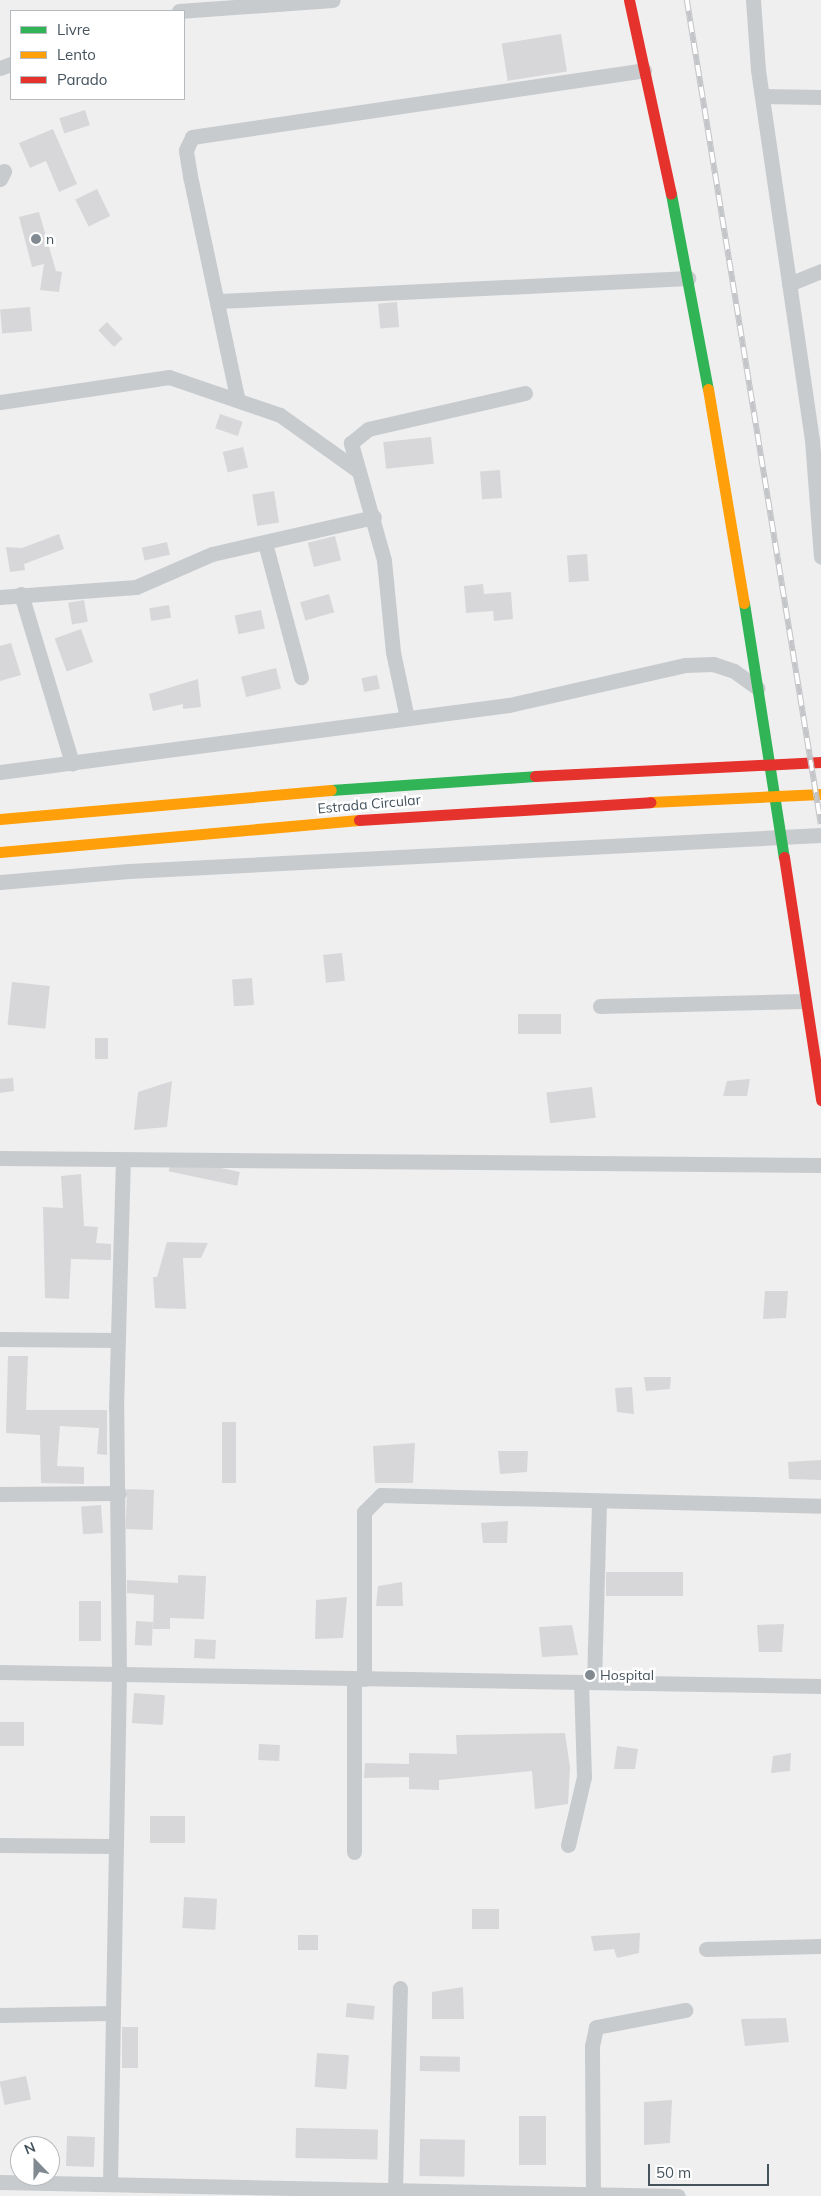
<!DOCTYPE html>
<style>
body{margin:0}
#map{position:relative;width:821px;height:2196px;overflow:hidden;background:#f0efef;font-family:Mulish,sans-serif}
div>[style]{position:absolute}
.building>*{inset:0;background:#d7d7d9;transform-origin:0 0}
.street>*{height:15px;margin:-7.5px;padding:0 7.5px;transform-origin:7.5px;border-radius:7.5px;background:#c8cbce}
.fast>*{height:11px;margin:-5.5px;padding:0 5.5px;transform-origin:5.5px;border-radius:5.5px;background:#30b455}
.slow>*{height:11px;margin:-5.5px;padding:0 5.5px;transform-origin:5.5px;border-radius:5.5px;background:#ff9f0a}
.jam>*{height:11px;margin:-5.5px;padding:0 5.5px;transform-origin:5.5px;border-radius:5.5px;background:#e5322d}
.rail>*{height:5.5px;margin-top:-2.75px;transform-origin:0;background:repeating-linear-gradient(90deg,#fff 0 11px,#c3c5c8 0 22px);box-sizing:border-box;border-block:1px solid #c3c5c8}
.dots>*{width:14px;height:14px;translate:-50% -50%;box-sizing:border-box;border:2px solid #fff;border-radius:50%}
span{translate:-50% -50%;white-space:nowrap;text-align:center;line-height:1.15;-webkit-text-stroke:5px #fff;paint-order:stroke}
.poi-label{font-size:14px;color:#45535d}
.left{translate:0 -50%;text-align:left}
.street-label{font-size:14px;color:#45535d}
.legend{position:absolute;left:10px;top:10px;width:175px;height:90px;box-sizing:border-box;background:#fff;border:1px solid #b5babe;margin:0;padding:6px 9px;list-style:none;font-size:15px;color:#45535d}
.legend li{display:flex;align-items:center;gap:10px;height:25px}
.legend b{width:25px;border:1px solid #b5babe}
.north{position:absolute;left:10px;top:2136px;width:50px;height:50px;box-sizing:border-box;background:#fff;border:1px solid #b5babe;border-radius:50%;rotate:338deg;font-size:14px;font-weight:700;line-height:20px;text-align:center;color:#45535d}
.north::after{content:'';display:block;margin:auto;width:18px;height:22px;background:#818a90;clip-path:polygon(50% 0,100% 100%,50% 72%,0 100%)}
.scale{position:absolute;left:648px;top:2164px;width:121px;height:22px;box-sizing:border-box;border:2px solid #45535d;border-top:0;padding-left:6px;font-size:15px;line-height:18px;white-space:nowrap;color:#45535d;-webkit-text-stroke:4px #fff;paint-order:stroke}
</style>
<div id="map">
<div class="building">
<i style="left:561px;top:34px;width:38px;height:60px;rotate:81deg"></i>
<i style="left:85px;top:110px;width:16px;height:27px;rotate:72deg"></i>
<i style="clip-path:polygon(53px 129px,77px 184px,59px 192px,46px 161px,30px 168px,19px 143px)"></i>
<i style="left:97px;top:189px;width:30px;height:24px;rotate:64deg"></i>
<i style="clip-path:polygon(39px 212px,56px 271px,62px 272px,59px 292px,40px 290px,44px 264px,32px 267px,19px 217px)"></i>
<i style="left:397px;top:302px;width:25px;height:19px;rotate:85deg"></i>
<i style="left:30px;top:307px;width:24px;height:30px;rotate:85deg"></i>
<i style="left:107px;top:322px;width:23px;height:12px;rotate:47deg"></i>
<i style="left:220px;top:414px;width:24px;height:15px;rotate:19deg"></i>
<i style="left:431px;top:437px;width:27px;height:48px;rotate:84deg"></i>
<i style="left:243px;top:447px;width:21px;height:21px;rotate:76deg"></i>
<i style="left:500px;top:470px;width:28px;height:20px;rotate:86deg"></i>
<i style="left:274px;top:491px;width:32px;height:22px;rotate:81deg"></i>
<i style="clip-path:polygon(59px 534px,64px 549px,24px 564px,25px 570px,10px 572px,6px 547px,22px 548px)"></i>
<i style="left:335px;top:536px;width:25px;height:28px;rotate:76deg"></i>
<i style="left:167px;top:542px;width:13px;height:26px;rotate:77deg"></i>
<i style="left:587px;top:554px;width:27px;height:20px;rotate:86deg"></i>
<i style="clip-path:polygon(483px 584px,484px 594px,511px 592px,513px 619px,494px 621px,493px 611px,466px 613px,464px 586px)"></i>
<i style="left:329px;top:594px;width:19px;height:30px;rotate:74deg"></i>
<i style="left:84px;top:600px;width:22px;height:16px;rotate:80deg"></i>
<i style="left:169px;top:605px;width:13px;height:20px;rotate:81deg"></i>
<i style="left:261px;top:610px;width:19px;height:27px;rotate:78deg"></i>
<i style="left:81px;top:629px;width:35px;height:28px;rotate:70deg"></i>
<i style="clip-path:polygon(11px 643px,21px 675px,0 681px,0 646px)"></i>
<i style="left:276px;top:668px;width:21px;height:36px;rotate:76deg"></i>
<i style="left:377px;top:675px;width:14px;height:16px;rotate:78deg"></i>
<i style="clip-path:polygon(198px 679px,201px 707px,183px 709px,183px 704px,153px 711px,149px 694px)"></i>
<i style="left:342px;top:953px;width:28px;height:19px;rotate:84deg"></i>
<i style="left:252px;top:978px;width:27px;height:20px;rotate:86deg"></i>
<i style="left:12px;top:982px;width:38px;height:43px;rotate:6deg"></i>
<i style="left:518px;top:1014px;width:43px;height:20px"></i>
<i style="left:95px;top:1038px;width:13px;height:21px"></i>
<i style="clip-path:polygon(13px 1078px,14px 1091px,0 1093px,0 1079px)"></i>
<i style="clip-path:polygon(750px 1079px,747px 1096px,723px 1096px,727px 1081px)"></i>
<i style="clip-path:polygon(172px 1081px,167px 1127px,134px 1130px,138px 1092px)"></i>
<i style="left:592px;top:1087px;width:31px;height:46px;rotate:83deg"></i>
<i style="left:240px;top:1172px;width:14px;height:70px;rotate:102deg"></i>
<i style="clip-path:polygon(81px 1174px,84px 1226px,98px 1227px,96px 1243px,111px 1244px,111px 1260px,71px 1259px,69px 1299px,45px 1298px,43px 1207px,63px 1208px,61px 1176px)"></i>
<i style="clip-path:polygon(167px 1242px,208px 1243px,201px 1258px,183px 1258px,186px 1309px,155px 1308px,153px 1277px,157px 1277px)"></i>
<i style="clip-path:polygon(765px 1291px,788px 1291px,786px 1318px,763px 1319px)"></i>
<i style="clip-path:polygon(8px 1356px,28px 1356px,26px 1410px,107px 1410px,107px 1455px,97px 1454px,99px 1428px,60px 1426px,57px 1466px,84px 1467px,84px 1484px,41px 1483px,40px 1435px,6px 1433px)"></i>
<i style="clip-path:polygon(644px 1377px,671px 1377px,670px 1389px,646px 1391px)"></i>
<i style="clip-path:polygon(632px 1387px,634px 1414px,617px 1412px,615px 1388px)"></i>
<i style="left:222px;top:1422px;width:14px;height:61px"></i>
<i style="clip-path:polygon(415px 1443px,413px 1483px,375px 1483px,373px 1446px)"></i>
<i style="clip-path:polygon(498px 1451px,528px 1451px,527px 1472px,500px 1474px)"></i>
<i style="clip-path:polygon(821px 1460px,821px 1480px,789px 1479px,788px 1462px)"></i>
<i style="left:127px;top:1489px;width:27px;height:40px;rotate:2deg"></i>
<i style="left:101px;top:1505px;width:28px;height:20px;rotate:86deg"></i>
<i style="clip-path:polygon(508px 1521px,507px 1543px,483px 1543px,481px 1523px)"></i>
<i style="left:606px;top:1572px;width:77px;height:24px"></i>
<i style="clip-path:polygon(178px 1575px,206px 1576px,204px 1619px,170px 1618px,170px 1629px,153px 1629px,154px 1595px,127px 1593px,127px 1580px,178px 1583px)"></i>
<i style="clip-path:polygon(402px 1582px,403px 1606px,376px 1606px,378px 1586px)"></i>
<i style="clip-path:polygon(347px 1597px,343px 1638px,315px 1639px,316px 1600px)"></i>
<i style="left:101px;top:1601px;width:40px;height:22px;rotate:90deg"></i>
<i style="left:136px;top:1621px;width:17px;height:24px;rotate:3deg"></i>
<i style="clip-path:polygon(784px 1624px,782px 1652px,759px 1652px,757px 1625px)"></i>
<i style="clip-path:polygon(572px 1625px,578px 1655px,542px 1657px,539px 1627px)"></i>
<i style="left:195px;top:1639px;width:21px;height:19px;rotate:3deg"></i>
<i style="left:134px;top:1693px;width:31px;height:30px;rotate:4deg"></i>
<i style="left:0;top:1722px;width:24px;height:24px"></i>
<i style="clip-path:polygon(565px 1733px,570px 1767px,568px 1804px,535px 1809px,532px 1771px,439px 1780px,439px 1790px,409px 1789px,409px 1777px,364px 1778px,365px 1763px,409px 1764px,409px 1753px,457px 1754px,456px 1735px)"></i>
<i style="left:259px;top:1744px;width:21px;height:16px;rotate:3deg"></i>
<i style="clip-path:polygon(617px 1746px,638px 1749px,635px 1769px,614px 1769px)"></i>
<i style="clip-path:polygon(791px 1753px,790px 1771px,771px 1773px,773px 1756px)"></i>
<i style="left:150px;top:1816px;width:35px;height:27px"></i>
<i style="left:184px;top:1897px;width:33px;height:31px;rotate:3deg"></i>
<i style="left:472px;top:1909px;width:27px;height:20px"></i>
<i style="clip-path:polygon(640px 1933px,639px 1953px,617px 1958px,614px 1949px,594px 1951px,591px 1936px)"></i>
<i style="left:318px;top:1935px;width:15px;height:20px;rotate:90deg"></i>
<i style="clip-path:polygon(463px 1987px,464px 2019px,432px 2019px,432px 1992px)"></i>
<i style="left:347px;top:2003px;width:28px;height:14px;rotate:6deg"></i>
<i style="clip-path:polygon(786px 2018px,789px 2042px,745px 2046px,741px 2019px)"></i>
<i style="left:122px;top:2027px;width:16px;height:41px"></i>
<i style="left:317px;top:2053px;width:32px;height:34px;rotate:4deg"></i>
<i style="left:420px;top:2056px;width:40px;height:15px;rotate:1deg"></i>
<i style="left:26px;top:2076px;width:24px;height:27px;rotate:78deg"></i>
<i style="clip-path:polygon(672px 2100px,670px 2143px,644px 2145px,644px 2102px)"></i>
<i style="left:546px;top:2116px;width:49px;height:27px;rotate:90deg"></i>
<i style="left:296px;top:2128px;width:82px;height:30px;rotate:1deg"></i>
<i style="left:67px;top:2136px;width:28px;height:30px;rotate:2deg"></i>
<i style="left:420px;top:2139px;width:45px;height:37px;rotate:1deg"></i>
</div>
<div class="street">
<i style="left:753px;top:0;width:70px;rotate:85.9deg"></i>
<i style="left:758px;top:70px;width:374px;rotate:81.7deg"></i>
<i style="left:812px;top:440px;width:117px;rotate:85.6deg"></i>
<i style="left:179px;top:11px;width:154px;rotate:-4.1deg"></i>
<i style="left:0;top:68px;width:12px;rotate:-20deg"></i>
<i style="left:762px;top:96px;width:59px;rotate:1deg"></i>
<i style="left:0;top:179px;width:9px;rotate:-63deg"></i>
<i style="left:789px;top:284px;width:35px;rotate:-22deg"></i>
<i style="left:219px;top:301px;width:470px;rotate:-2.8deg"></i>
<i style="left:237px;top:397px;width:226px;rotate:-102deg"></i>
<i style="left:190px;top:176px;width:26px;rotate:-99deg"></i>
<i style="left:186px;top:150px;width:14px;rotate:-65deg"></i>
<i style="left:192px;top:137px;width:457px;rotate:-8.4deg"></i>
<i style="left:0;top:402px;width:171px;rotate:-8.4deg"></i>
<i style="left:169px;top:377px;width:117px;rotate:18.9deg"></i>
<i style="left:280px;top:415px;width:95px;rotate:35.5deg"></i>
<i style="left:265px;top:543px;width:139px;rotate:75deg"></i>
<i style="left:21px;top:594px;width:177px;rotate:73.2deg"></i>
<i style="left:0;top:597px;width:136px;rotate:-4.2deg"></i>
<i style="left:136px;top:587px;width:83px;rotate:-23.5deg"></i>
<i style="left:212px;top:554px;width:166px;rotate:-12.9deg"></i>
<i style="left:407px;top:718px;width:67px;rotate:-102deg"></i>
<i style="left:393px;top:652px;width:92px;rotate:-95.6deg"></i>
<i style="left:384px;top:560px;width:122px;rotate:-105.8deg"></i>
<i style="left:351px;top:443px;width:22px;rotate:-39deg"></i>
<i style="left:368px;top:429px;width:161px;rotate:-12.9deg"></i>
<i style="left:0;top:772px;width:513px;rotate:-7.5deg"></i>
<i style="left:509px;top:705px;width:180px;rotate:-12.8deg"></i>
<i style="left:685px;top:665px;width:28px;rotate:-2deg"></i>
<i style="left:713px;top:664px;width:22px;rotate:18deg"></i>
<i style="left:734px;top:671px;width:29px;rotate:36deg"></i>
<i style="left:0;top:882px;width:129px;rotate:-4.9deg"></i>
<i style="left:129px;top:871px;width:693px;rotate:-2.98deg"></i>
<i style="left:600px;top:1006px;width:203px;rotate:-1.4deg"></i>
<i style="left:0;top:1158px;width:821px;rotate:0.49deg"></i>
<i style="left:0;top:1339px;width:117px;rotate:0.5deg"></i>
<i style="left:0;top:1494px;width:119px;rotate:-0.5deg"></i>
<i style="left:0;top:1672px;width:821px;rotate:0.98deg"></i>
<i style="left:364px;top:1679px;width:167px;rotate:-90deg"></i>
<i style="left:364px;top:1512px;width:24px;rotate:-45deg"></i>
<i style="left:381px;top:1495px;width:440px;rotate:1.4deg"></i>
<i style="left:594px;top:1682px;width:181px;rotate:-88.4deg"></i>
<i style="left:0;top:1845px;width:113px;rotate:0.5deg"></i>
<i style="left:568px;top:1845px;width:70px;rotate:-76.8deg"></i>
<i style="left:584px;top:1777px;width:95px;rotate:-91.8deg"></i>
<i style="left:354px;top:1852px;width:173px;rotate:-90deg"></i>
<i style="left:706px;top:1949px;width:115px;rotate:-1.5deg"></i>
<i style="left:0;top:2015px;width:110px;rotate:-1deg"></i>
<i style="left:0;top:2182px;width:678px;rotate:1.18deg"></i>
<i style="left:110px;top:2184px;width:511px;rotate:-88.99deg"></i>
<i style="left:119px;top:1673px;width:265px;rotate:-90.6deg"></i>
<i style="left:116px;top:1408px;width:247px;rotate:-88.4deg"></i>
<i style="left:395px;top:2190px;width:202px;rotate:-88.6deg"></i>
<i style="left:593px;top:2195px;width:149px;rotate:-90.4deg"></i>
<i style="left:592px;top:2046px;width:19px;rotate:-78deg"></i>
<i style="left:596px;top:2027px;width:91px;rotate:-10.8deg"></i>
</div>
<div class="fast">
<i style="left:671px;top:194px;width:198px;rotate:79.3deg"></i>
<i style="left:744px;top:603px;width:257px;rotate:81.1deg"></i>
<i style="left:331px;top:790px;width:204px;rotate:-3.9deg"></i>
</div>
<div class="slow">
<i style="left:708px;top:389px;width:217px;rotate:80.5deg"></i>
<i style="left:650px;top:802px;width:171px;rotate:-2.7deg"></i>
<i style="left:0;top:819px;width:332px;rotate:-5deg"></i>
<i style="left:0;top:852px;width:360px;rotate:-5.1deg"></i>
</div>
<div class="jam">
<i style="left:629px;top:0;width:198px;rotate:77.8deg"></i>
<i style="left:535px;top:776px;width:286px;rotate:-2.8deg"></i>
<i style="left:359px;top:820px;width:292px;rotate:-3.5deg"></i>
<i style="left:784px;top:857px;width:246px;rotate:81.3deg"></i>
</div>
<div class="rail">
<i style="left:687px;top:0;width:835px;rotate:80.76deg"></i>
</div>
<div class="dots">
<i style="left:36px;top:239px;background:#818a90"></i>
<i style="left:590px;top:1675px;background:#818a90"></i>
</div>
<div class="poi-label">
<span class="left" style="left:46px;top:239px">n</span>
<span class="left" style="left:600px;top:1675px">Hospital</span>
</div>
<div class="street-label">
<span style="left:369px;top:804px;rotate:-5deg">Estrada Circular</span>
</div>
<ul class="legend">
<li><b style="height:6px;background:#30b455"></b>Livre</li>
<li><b style="height:6px;background:#ff9f0a"></b>Lento</li>
<li><b style="height:6px;background:#e5322d"></b>Parado</li>
</ul>
<div class="north">N</div>
<div class="scale">50 m</div>
</div>
